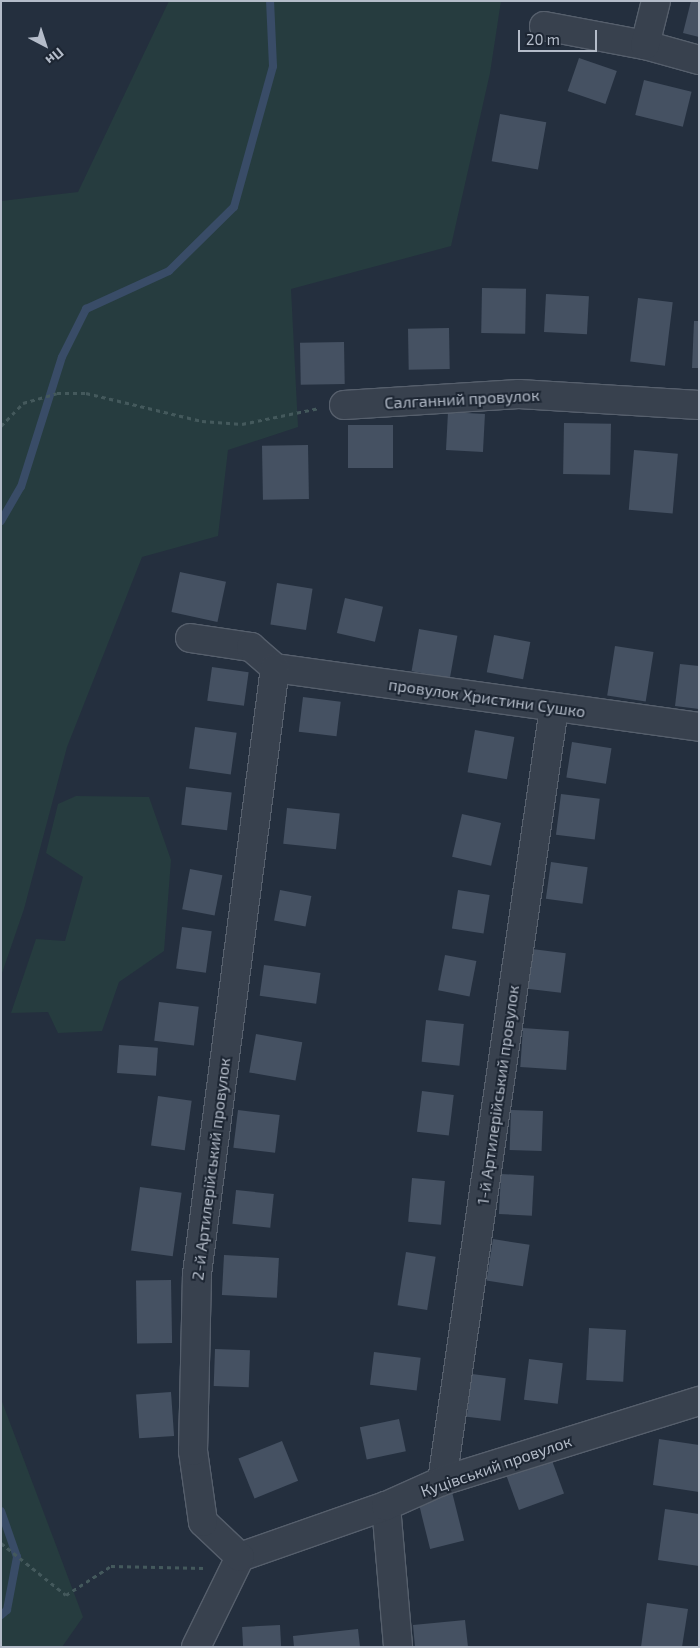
<!DOCTYPE html>
<meta charset="utf-8">
<style>
body{margin:0}
#map{position:relative;width:700px;height:1648px;overflow:hidden;background:#242f3e;font-family:"Exo 2",sans-serif}
div>[style]{position:absolute}
.green>*{inset:0;background:#263c3f}
.stream>*{height:8px;margin:-4px;padding:0 4px;transform-origin:4px;border-radius:4px;background:#394c67}
.building>*{inset:0;background:#455162;transform-origin:0 0}
.path>*{height:3px;margin-top:-1.5px;transform-origin:0;background:repeating-linear-gradient(90deg,#44595c 0 4px,transparent 0 8px)}
.roads{filter:drop-shadow(1px 0 #565f6c) drop-shadow(-1px 0 #565f6c) drop-shadow(0 1px #565f6c) drop-shadow(0 -1px #565f6c)}
.minor>*{height:28px;margin:-14px;padding:0 14px;transform-origin:14px;border-radius:14px;background:#38414e}
span{translate:-50% -50%;white-space:nowrap;text-align:center;line-height:1.15;-webkit-text-stroke:4px #1d2633;paint-order:stroke}
.street-label{font-size:16px;color:#b4bcc9}
.frame{position:absolute;inset:0;border:2px solid #b4bcc9;pointer-events:none}
.north{position:absolute;left:20px;top:20px;width:50px;height:50px;-webkit-text-stroke:4px #1d2633;paint-order:stroke;rotate:140deg;font-size:14px;font-weight:700;line-height:20px;text-align:center;color:#b4bcc9}
.north::after{content:'';display:block;margin:auto;width:18px;height:22px;background:#b4bcc9;clip-path:polygon(50% 0,100% 100%,50% 72%,0 100%)}
.scale{position:absolute;left:518px;top:30px;width:79px;height:22px;box-sizing:border-box;border:2px solid #b4bcc9;border-top:0;padding-left:6px;font-size:15px;line-height:18px;white-space:nowrap;color:#b4bcc9;-webkit-text-stroke:4px #1d2633;paint-order:stroke}
</style>
<div id="map">
<div class="green">
<i style="clip-path:polygon(169px 1px,501px 1px,490px 73px,451px 246px,291px 289px,298px 427px,228px 450px,218px 536px,142px 557px,67px 747px,24px 909px,1px 976px,1px 201px,78px 192px)"></i>
<i style="clip-path:polygon(76px 796px,149px 797px,171px 860px,164px 951px,119px 982px,102px 1031px,58px 1033px,48px 1012px,11px 1013px,36px 939px,65px 941px,83px 877px,46px 853px,58px 804px)"></i>
<i style="clip-path:polygon(1px 1399px,83px 1617px,62px 1647px,1px 1647px)"></i>
</div>
<div class="stream">
<i style="left:1px;top:521px;width:39px;rotate:-60deg"></i>
<i style="left:21px;top:487px;width:136px;rotate:-72.5deg"></i>
<i style="left:62px;top:357px;width:54px;rotate:-63.4deg"></i>
<i style="left:86px;top:309px;width:91px;rotate:-24.6deg"></i>
<i style="left:169px;top:271px;width:91px;rotate:-44.6deg"></i>
<i style="left:234px;top:207px;width:146px;rotate:-74.5deg"></i>
<i style="left:273px;top:66px;width:65px;rotate:-92.6deg"></i>
<i style="left:1px;top:1511px;width:49px;rotate:70.8deg"></i>
<i style="left:17px;top:1557px;width:54px;rotate:100.7deg"></i>
<i style="left:7px;top:1610px;width:8px;rotate:140deg"></i>
</div>
<div class="building">
<i style="clip-path:polygon(691px 1px,699px 1px,699px 37px,683px 33px)"></i>
<i style="left:579px;top:58px;width:40px;height:35px;rotate:19deg"></i>
<i style="left:644px;top:80px;width:49px;height:36px;rotate:14deg"></i>
<i style="left:500px;top:114px;width:47px;height:48px;rotate:10deg"></i>
<i style="left:482px;top:288px;width:44px;height:45px;rotate:1deg"></i>
<i style="left:546px;top:294px;width:43px;height:38px;rotate:3deg"></i>
<i style="left:638px;top:298px;width:35px;height:64px;rotate:7deg"></i>
<i style="clip-path:polygon(694px 321px,699px 321px,699px 368px,692px 368px)"></i>
<i style="left:449px;top:328px;width:41px;height:41px;rotate:89deg"></i>
<i style="left:344px;top:342px;width:42px;height:44px;rotate:89deg"></i>
<i style="left:448px;top:412px;width:37px;height:38px;rotate:3deg"></i>
<i style="left:564px;top:423px;width:47px;height:51px;rotate:1deg"></i>
<i style="left:348px;top:425px;width:45px;height:43px"></i>
<i style="left:308px;top:445px;width:54px;height:46px;rotate:89deg"></i>
<i style="left:634px;top:450px;width:44px;height:60px;rotate:5deg"></i>
<i style="left:180px;top:572px;width:47px;height:41px;rotate:12deg"></i>
<i style="left:277px;top:583px;width:36px;height:42px;rotate:9deg"></i>
<i style="left:345px;top:598px;width:39px;height:36px;rotate:13deg"></i>
<i style="left:419px;top:629px;width:39px;height:43px;rotate:10deg"></i>
<i style="left:494px;top:635px;width:37px;height:38px;rotate:11deg"></i>
<i style="left:615px;top:646px;width:39px;height:50px;rotate:9deg"></i>
<i style="clip-path:polygon(680px 664px,699px 666px,699px 709px,675px 706px)"></i>
<i style="left:212px;top:667px;width:37px;height:34px;rotate:8deg"></i>
<i style="left:303px;top:697px;width:38px;height:35px;rotate:7deg"></i>
<i style="left:195px;top:727px;width:42px;height:42px;rotate:8deg"></i>
<i style="left:475px;top:730px;width:40px;height:43px;rotate:10deg"></i>
<i style="left:572px;top:742px;width:40px;height:36px;rotate:9deg"></i>
<i style="left:186px;top:787px;width:46px;height:38px;rotate:7deg"></i>
<i style="left:561px;top:794px;width:39px;height:41px;rotate:7deg"></i>
<i style="left:287px;top:808px;width:53px;height:36px;rotate:6deg"></i>
<i style="left:462px;top:814px;width:40px;height:44px;rotate:13deg"></i>
<i style="left:551px;top:862px;width:37px;height:37px;rotate:8deg"></i>
<i style="left:190px;top:869px;width:33px;height:41px;rotate:11deg"></i>
<i style="left:280px;top:890px;width:32px;height:31px;rotate:11deg"></i>
<i style="left:458px;top:890px;width:32px;height:39px;rotate:9deg"></i>
<i style="left:182px;top:927px;width:30px;height:42px;rotate:8deg"></i>
<i style="left:532px;top:949px;width:34px;height:40px;rotate:7deg"></i>
<i style="left:445px;top:955px;width:32px;height:36px;rotate:11deg"></i>
<i style="left:264px;top:965px;width:57px;height:31px;rotate:8deg"></i>
<i style="left:159px;top:1002px;width:40px;height:39px;rotate:7deg"></i>
<i style="left:426px;top:1020px;width:38px;height:42px;rotate:6deg"></i>
<i style="left:523px;top:1028px;width:46px;height:39px;rotate:4deg"></i>
<i style="left:256px;top:1034px;width:47px;height:39px;rotate:10deg"></i>
<i style="left:119px;top:1045px;width:39px;height:28px;rotate:4deg"></i>
<i style="left:422px;top:1091px;width:32px;height:41px;rotate:7deg"></i>
<i style="left:158px;top:1096px;width:34px;height:50px;rotate:8deg"></i>
<i style="left:238px;top:1110px;width:42px;height:38px;rotate:7deg"></i>
<i style="left:511px;top:1110px;width:32px;height:40px;rotate:2deg"></i>
<i style="left:501px;top:1174px;width:33px;height:40px;rotate:3deg"></i>
<i style="left:412px;top:1178px;width:33px;height:44px;rotate:5deg"></i>
<i style="left:140px;top:1187px;width:42px;height:64px;rotate:8deg"></i>
<i style="left:236px;top:1190px;width:38px;height:34px;rotate:6deg"></i>
<i style="left:493px;top:1239px;width:37px;height:42px;rotate:9deg"></i>
<i style="left:406px;top:1252px;width:30px;height:54px;rotate:9deg"></i>
<i style="left:224px;top:1255px;width:55px;height:40px;rotate:3deg"></i>
<i style="left:171px;top:1280px;width:63px;height:35px;rotate:89deg"></i>
<i style="left:589px;top:1328px;width:37px;height:52px;rotate:3deg"></i>
<i style="left:215px;top:1349px;width:35px;height:37px;rotate:2deg"></i>
<i style="left:374px;top:1352px;width:47px;height:33px;rotate:7deg"></i>
<i style="left:529px;top:1359px;width:34px;height:41px;rotate:7deg"></i>
<i style="left:472px;top:1374px;width:34px;height:43px;rotate:7deg"></i>
<i style="left:171px;top:1392px;width:44px;height:35px;rotate:86deg"></i>
<i style="left:399px;top:1419px;width:33px;height:40px;rotate:78deg"></i>
<i style="clip-path:polygon(659px 1439px,699px 1445px,699px 1492px,653px 1485px)"></i>
<i style="left:282px;top:1441px;width:43px;height:47px;rotate:68deg"></i>
<i style="left:550px;top:1455px;width:41px;height:48px;rotate:70deg"></i>
<i style="left:452px;top:1492px;width:50px;height:35px;rotate:76deg"></i>
<i style="clip-path:polygon(665px 1509px,699px 1514px,699px 1566px,658px 1560px)"></i>
<i style="clip-path:polygon(647px 1603px,688px 1609px,682px 1647px,641px 1647px)"></i>
<i style="clip-path:polygon(465px 1620px,468px 1647px,415px 1647px,413px 1625px)"></i>
<i style="left:280px;top:1625px;width:22px;height:38px;rotate:87deg"></i>
<i style="clip-path:polygon(358px 1629px,360px 1647px,294px 1647px,293px 1636px)"></i>
</div>
<div class="path">
<i style="left:1px;top:426px;width:32px;rotate:-46deg"></i>
<i style="left:23px;top:403px;width:35px;rotate:-16deg"></i>
<i style="left:57px;top:393px;width:29px"></i>
<i style="left:86px;top:393px;width:119px;rotate:13.6deg"></i>
<i style="left:202px;top:421px;width:40px;rotate:4.3deg"></i>
<i style="left:242px;top:424px;width:79px;rotate:-11.7deg"></i>
<i style="left:1px;top:1543px;width:83px;rotate:38.7deg"></i>
<i style="left:66px;top:1595px;width:54px;rotate:-32.8deg"></i>
<i style="left:111px;top:1566px;width:93px;rotate:1.2deg"></i>
</div>
<div class="roads">
<div class="minor">
<i style="left:544px;top:26px;width:103px;rotate:10.7deg"></i>
<i style="left:645px;top:45px;width:56px;rotate:15.5deg"></i>
<i style="left:645px;top:45px;width:45px;rotate:-76deg"></i>
<i style="left:344px;top:405px;width:175px;rotate:-3.6deg"></i>
<i style="left:519px;top:394px;width:180px;rotate:3.5deg"></i>
<i style="left:190px;top:638px;width:62px;rotate:8.4deg"></i>
<i style="left:251px;top:647px;width:32px;rotate:41deg"></i>
<i style="left:275px;top:668px;width:428px;rotate:7.9deg"></i>
<i style="left:442px;top:1481px;width:781px;rotate:-81.76deg"></i>
<i style="left:386px;top:1506px;width:142px;rotate:85.1deg"></i>
<i style="left:240px;top:1557px;width:155px;rotate:-19.3deg"></i>
<i style="left:386px;top:1506px;width:61px;rotate:-24.1deg"></i>
<i style="left:442px;top:1481px;width:269px;rotate:-17.3deg"></i>
<i style="left:196px;top:1647px;width:100px;rotate:-63.9deg"></i>
<i style="left:240px;top:1557px;width:51px;rotate:-136.6deg"></i>
<i style="left:203px;top:1522px;width:72px;rotate:-98deg"></i>
<i style="left:193px;top:1451px;width:177px;rotate:-88.7deg"></i>
<i style="left:197px;top:1274px;width:611px;rotate:-82.67deg"></i>
</div>
</div>
<div class="street-label">
<span style="left:462px;top:399px;rotate:-3deg">Салганний провулок</span>
<span style="left:487px;top:698px;rotate:8deg">провулок Христини Сушко</span>
<span style="left:498px;top:1095px;rotate:-82deg">1-й Артилерійський провулок</span>
<span style="left:211px;top:1169px;rotate:-83deg">2-й Артилерійський провулок</span>
<span style="left:496px;top:1466px;rotate:-19deg">Куцівський провулок</span>
</div>
<div class="frame"></div>
<div class="north">Пн</div>
<div class="scale">20 m</div>
</div>
